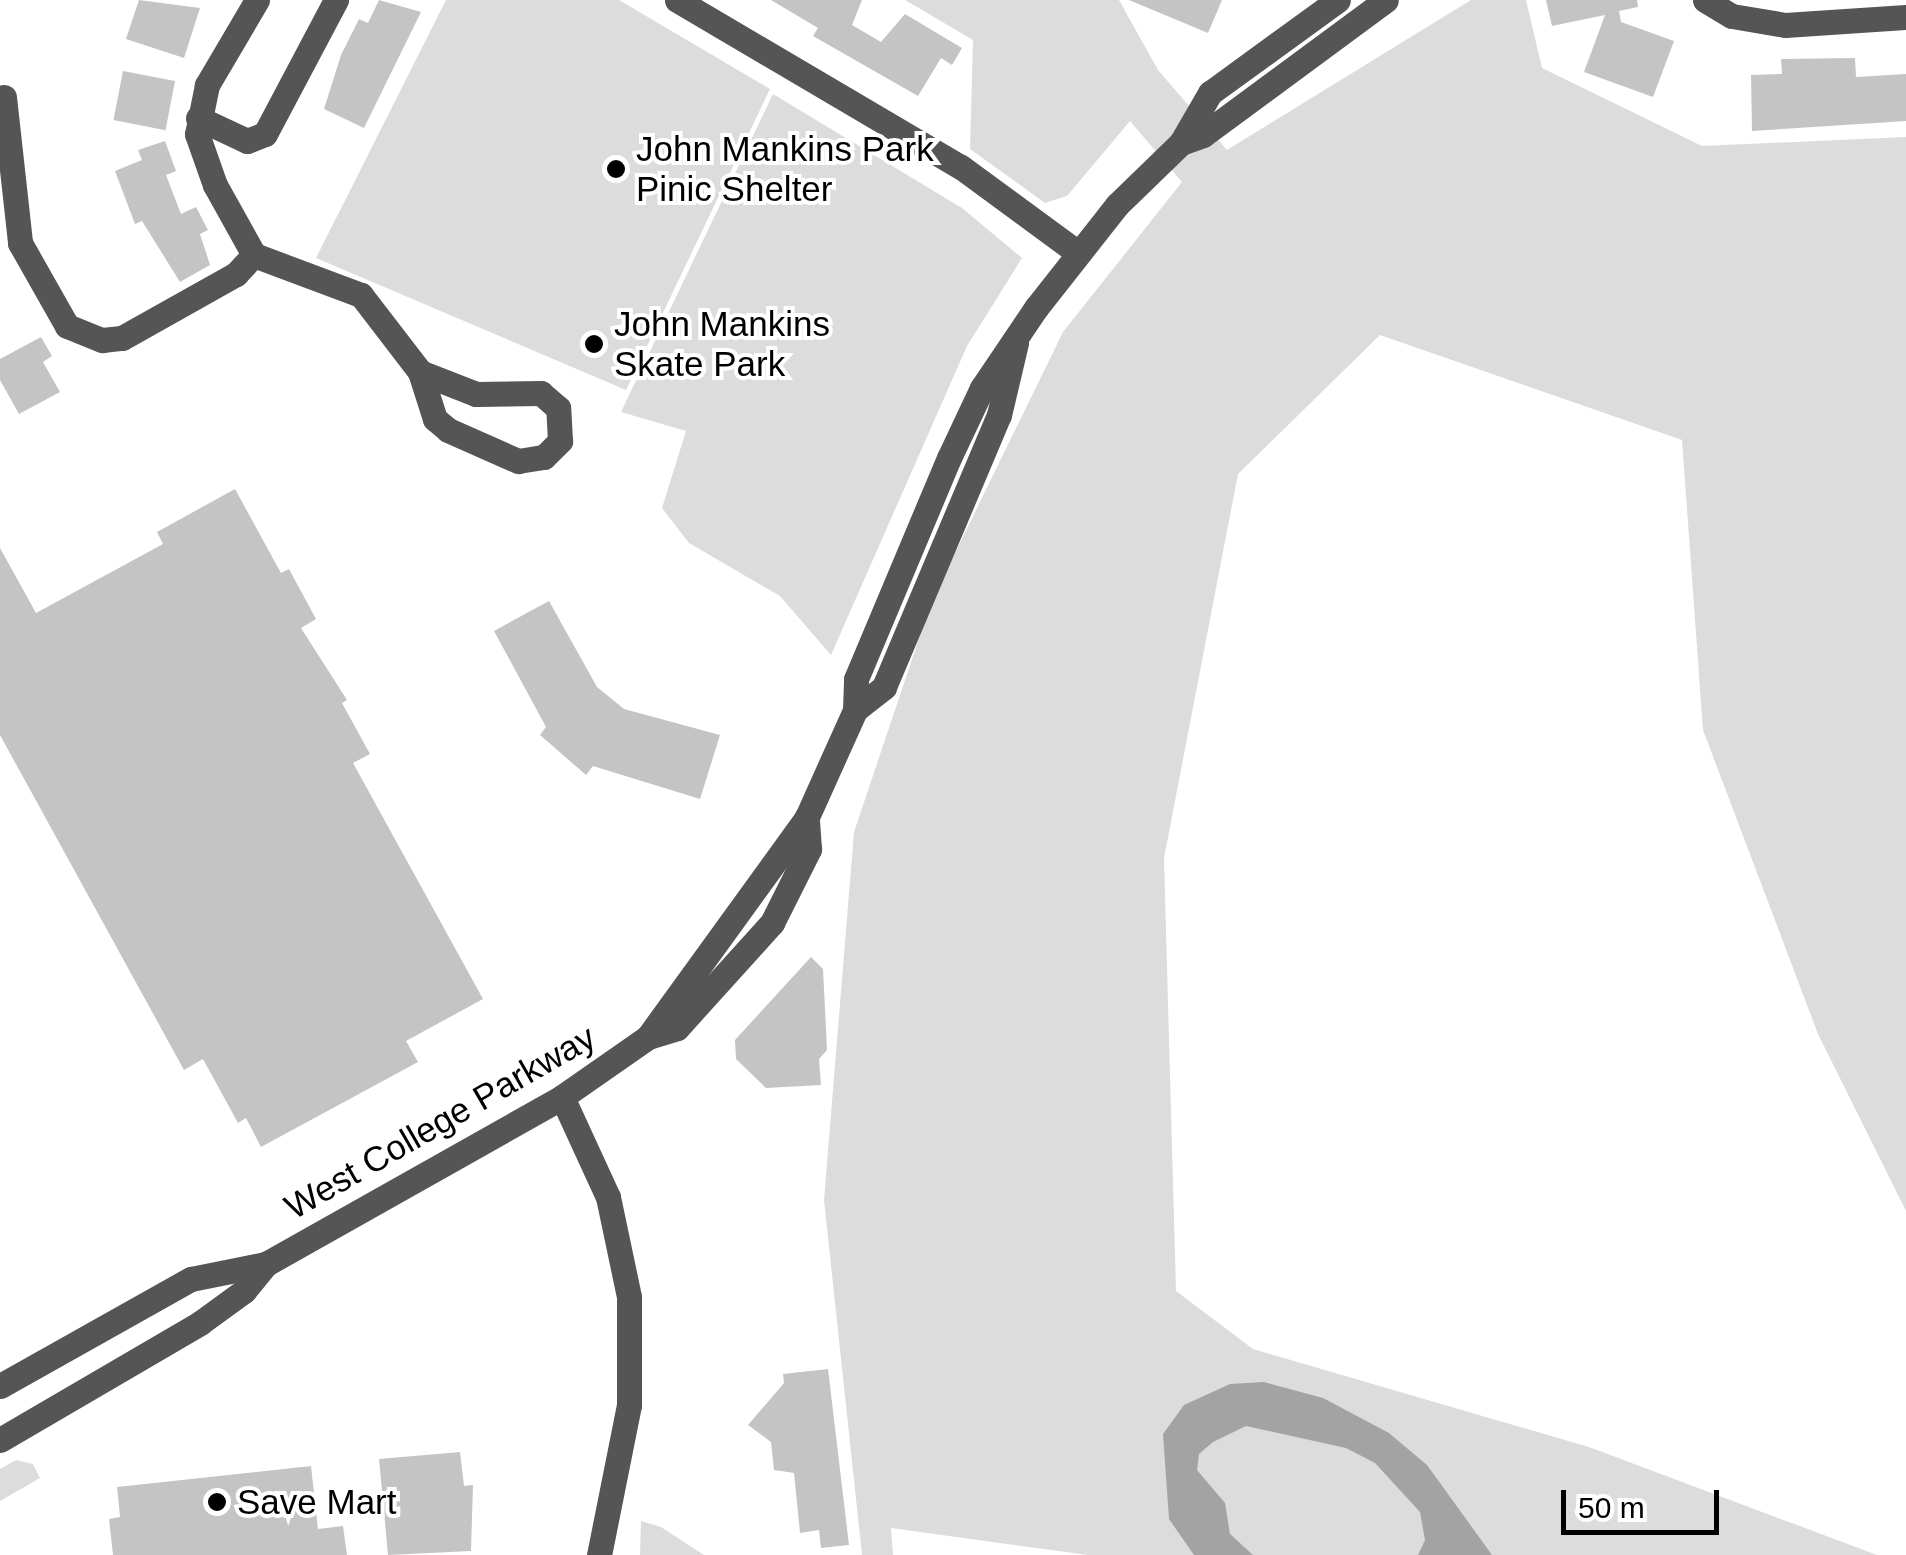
<!DOCTYPE html>
<style>
body{margin:0}
#map{position:relative;width:1906px;height:1555px;overflow:hidden;background:#fff;font-family:Arial,sans-serif}
div>[style]{position:absolute}
.green>*{inset:0;background:#dcdcdc}
.water>*{inset:0;background:#a3a3a3}
.building>*{inset:0;background:#c4c4c4;transform-origin:0 0}
.minor>*{height:25px;margin:-12.5px;padding:0 12.5px;transform-origin:12.5px;border-radius:12.5px;background:#555}
.dots>*{width:28px;height:28px;translate:-50% -50%;box-sizing:border-box;border:5px solid #fff;border-radius:50%}
span{translate:-50% -50%;white-space:nowrap;text-align:center;line-height:1.15;-webkit-text-stroke:8px #fff;paint-order:stroke}
.poi-label{font-size:35px;color:#000}
.left{translate:0 -50%;text-align:left}
.street-label{font-size:35px;color:#000}
.scale{position:absolute;left:1561px;top:1490px;width:158px;height:45px;box-sizing:border-box;border:5px solid #000;border-top:0;padding-left:12px;font-size:30px;line-height:35px;white-space:nowrap;color:#000;-webkit-text-stroke:8px #fff;paint-order:stroke}
</style>
<div id="map">
<div class="green">
<i style="clip-path:polygon(446px 0,619px 0,770px 89px,626px 390px,316px 258px)"></i>
<i style="clip-path:polygon(905px 0,1119px 0,1158px 70px,1227px 150px,1471px 0,1526px 0,1542px 68px,1702px 146px,1906px 137px,1906px 1211px,1818px 1034px,1703px 730px,1682px 440px,1380px 335px,1238px 474px,1164px 858px,1176px 1291px,1253px 1349px,1589px 1447px,1877px 1555px,1088px 1555px,891px 1528px,893px 1555px,862px 1555px,824px 1200px,854px 832px,932px 600px,1063px 332px,1182px 182px,1130px 121px,1067px 196px,1045px 203px,970px 149px,973px 40px)"></i>
<i style="clip-path:polygon(773px 94px,962px 208px,1022px 258px,967px 346px,831px 655px,780px 596px,689px 543px,662px 508px,686px 431px,621px 412px)"></i>
<i style="clip-path:polygon(16px 1460px,33px 1464px,40px 1478px,0 1501px,0 1469px)"></i>
<i style="clip-path:polygon(641px 1521px,661px 1527px,704px 1555px,640px 1555px)"></i>
</div>
<div class="water">
<i style="clip-path:polygon(1264px 1382px,1323px 1398px,1389px 1433px,1427px 1465px,1492px 1555px,1418px 1555px,1425px 1540px,1420px 1512px,1375px 1463px,1346px 1448px,1246px 1426px,1213px 1442px,1199px 1454px,1197px 1470px,1225px 1503px,1230px 1534px,1253px 1555px,1194px 1555px,1169px 1519px,1163px 1434px,1184px 1405px,1230px 1384px)"></i>
</div>
<div class="building">
<i style="clip-path:polygon(139px 0,200px 8px,184px 58px,126px 39px)"></i>
<i style="clip-path:polygon(379px 0,421px 12px,364px 128px,324px 109px,341px 55px,359px 19px,368px 23px)"></i>
<i style="clip-path:polygon(771px 0,862px 0,852px 25px,881px 42px,905px 14px,962px 48px,952px 65px,941px 58px,918px 96px,813px 36px,818px 28px)"></i>
<i style="clip-path:polygon(1129px 0,1222px 0,1208px 33px)"></i>
<i style="clip-path:polygon(1546px 0,1637px 0,1638px 7px,1619px 11px,1621px 22px,1674px 41px,1653px 97px,1584px 72px,1605px 15px,1552px 26px)"></i>
<i style="clip-path:polygon(1855px 58px,1856px 77px,1906px 74px,1906px 121px,1752px 131px,1751px 75px,1782px 74px,1781px 59px)"></i>
<i style="left:123px;top:71px;width:53px;height:50px;rotate:11deg"></i>
<i style="clip-path:polygon(165px 141px,176px 171px,166px 175px,181px 214px,196px 207px,208px 230px,200px 234px,210px 265px,180px 282px,142px 221px,135px 224px,115px 171px,142px 160px,138px 150px)"></i>
<i style="clip-path:polygon(609px 158px,622px 158px,629px 168px,623px 180px,610px 180px,603px 169px)"></i>
<i style="clip-path:polygon(41px 337px,52px 356px,43px 362px,60px 392px,19px 414px,0 380px,0 359px)"></i>
<i style="clip-path:polygon(235px 489px,281px 573px,289px 569px,316px 619px,301px 628px,347px 700px,342px 703px,370px 754px,353px 763px,483px 999px,406px 1041px,418px 1062px,261px 1147px,246px 1118px,238px 1123px,203px 1059px,184px 1070px,0 735px,0 548px,36px 613px,163px 544px,157px 532px)"></i>
<i style="clip-path:polygon(549px 601px,597px 687px,624px 709px,720px 735px,700px 799px,593px 766px,586px 775px,540px 735px,546px 727px,494px 631px)"></i>
<i style="clip-path:polygon(811px 957px,823px 969px,827px 1050px,819px 1059px,821px 1085px,766px 1088px,736px 1059px,735px 1040px)"></i>
<i style="clip-path:polygon(828px 1369px,849px 1545px,821px 1548px,819px 1530px,800px 1533px,794px 1473px,774px 1470px,771px 1442px,748px 1425px,784px 1383px,783px 1374px)"></i>
<i style="clip-path:polygon(460px 1452px,464px 1486px,473px 1485px,471px 1551px,388px 1555px,379px 1459px)"></i>
<i style="clip-path:polygon(311px 1466px,318px 1529px,343px 1526px,347px 1555px,113px 1555px,109px 1519px,120px 1517px,117px 1487px)"></i>
</div>
<div class="minor">
<i style="left:257px;top:0;width:99px;rotate:120.5deg"></i>
<i style="left:207px;top:85px;width:50px;rotate:101.5deg"></i>
<i style="left:197px;top:134px;width:54px;rotate:70.6deg"></i>
<i style="left:215px;top:185px;width:80px;rotate:60.9deg"></i>
<i style="left:254px;top:255px;width:114px;rotate:20.5deg"></i>
<i style="left:361px;top:295px;width:97px;rotate:52.5deg"></i>
<i style="left:420px;top:372px;width:49px;rotate:72.3deg"></i>
<i style="left:435px;top:419px;width:17px;rotate:40deg"></i>
<i style="left:448px;top:430px;width:77px;rotate:23.9deg"></i>
<i style="left:518px;top:461px;width:26px;rotate:-9deg"></i>
<i style="left:544px;top:457px;width:23px;rotate:-45deg"></i>
<i style="left:560px;top:441px;width:33px;rotate:-93deg"></i>
<i style="left:558px;top:408px;width:23px;rotate:-139deg"></i>
<i style="left:541px;top:393px;width:65px;rotate:179.1deg"></i>
<i style="left:476px;top:394px;width:60px;rotate:-158.6deg"></i>
<i style="left:677px;top:0;width:329px;rotate:30.5deg"></i>
<i style="left:961px;top:167px;width:145px;rotate:36.3deg"></i>
<i style="left:1705px;top:0;width:31px;rotate:31deg"></i>
<i style="left:1732px;top:16px;width:54px;rotate:9.6deg"></i>
<i style="left:1785px;top:25px;width:121px;rotate:-3.8deg"></i>
<i style="left:4px;top:97px;width:147px;rotate:83.7deg"></i>
<i style="left:20px;top:243px;width:95px;rotate:60.5deg"></i>
<i style="left:67px;top:326px;width:38px;rotate:22deg"></i>
<i style="left:102px;top:340px;width:20px;rotate:-6deg"></i>
<i style="left:122px;top:338px;width:131px;rotate:-29.3deg"></i>
<i style="left:236px;top:274px;width:26px;rotate:-47deg"></i>
<i style="left:198px;top:118px;width:54px;rotate:25.1deg"></i>
<i style="left:247px;top:141px;width:19px;rotate:-21deg"></i>
<i style="left:265px;top:134px;width:152px;rotate:-62.1deg"></i>
<i style="left:1181px;top:143px;width:58px;rotate:-59.9deg"></i>
<i style="left:1210px;top:93px;width:158px;rotate:-36deg"></i>
<i style="left:855px;top:710px;width:37px;rotate:-38deg"></i>
<i style="left:884px;top:687px;width:295px;rotate:-67.1deg"></i>
<i style="left:999px;top:415px;width:74px;rotate:-76.7deg"></i>
<i style="left:648px;top:1037px;width:271px;rotate:-54.1deg"></i>
<i style="left:807px;top:817px;width:117px;rotate:-65.8deg"></i>
<i style="left:855px;top:710px;width:31px;rotate:-88deg"></i>
<i style="left:856px;top:679px;width:240px;rotate:-67.2deg"></i>
<i style="left:949px;top:458px;width:77px;rotate:-64.8deg"></i>
<i style="left:982px;top:388px;width:97px;rotate:-56deg"></i>
<i style="left:1036px;top:308px;width:131px;rotate:-51.8deg"></i>
<i style="left:1117px;top:205px;width:89px;rotate:-44.1deg"></i>
<i style="left:1181px;top:143px;width:23px;rotate:-20deg"></i>
<i style="left:1203px;top:135px;width:227px;rotate:-36.4deg"></i>
<i style="left:562px;top:1097px;width:110px;rotate:65.3deg"></i>
<i style="left:608px;top:1197px;width:102px;rotate:78.1deg"></i>
<i style="left:629px;top:1297px;width:108px;rotate:90deg"></i>
<i style="left:629px;top:1405px;width:153px;rotate:101.3deg"></i>
<i style="left:0;top:1386px;width:219px;rotate:-29.3deg"></i>
<i style="left:191px;top:1279px;width:76px;rotate:-11.3deg"></i>
<i style="left:266px;top:1264px;width:340px;rotate:-29.4deg"></i>
<i style="left:562px;top:1097px;width:105px;rotate:-34.9deg"></i>
<i style="left:648px;top:1037px;width:30px;rotate:-17deg"></i>
<i style="left:677px;top:1028px;width:142px;rotate:-47.9deg"></i>
<i style="left:772px;top:923px;width:83px;rotate:-63.4deg"></i>
<i style="left:809px;top:849px;width:32px;rotate:-94deg"></i>
<i style="left:0;top:1440px;width:232px;rotate:-30.3deg"></i>
<i style="left:200px;top:1323px;width:54px;rotate:-36deg"></i>
<i style="left:244px;top:1291px;width:35px;rotate:-51deg"></i>
</div>
<div class="dots">
<i style="left:616px;top:169px;background:#000"></i>
<i style="left:594px;top:344px;background:#000"></i>
<i style="left:217px;top:1502px;background:#000"></i>
</div>
<div class="poi-label">
<span class="left" style="left:636px;top:169px">John Mankins Park<br>Pinic Shelter</span>
<span class="left" style="left:614px;top:344px">John Mankins<br>Skate Park</span>
<span class="left" style="left:237px;top:1502px">Save Mart</span>
</div>
<div class="street-label">
<span style="left:440px;top:1122px;rotate:-30deg">West College Parkway</span>
</div>
<div class="scale">50 m</div>
</div>
